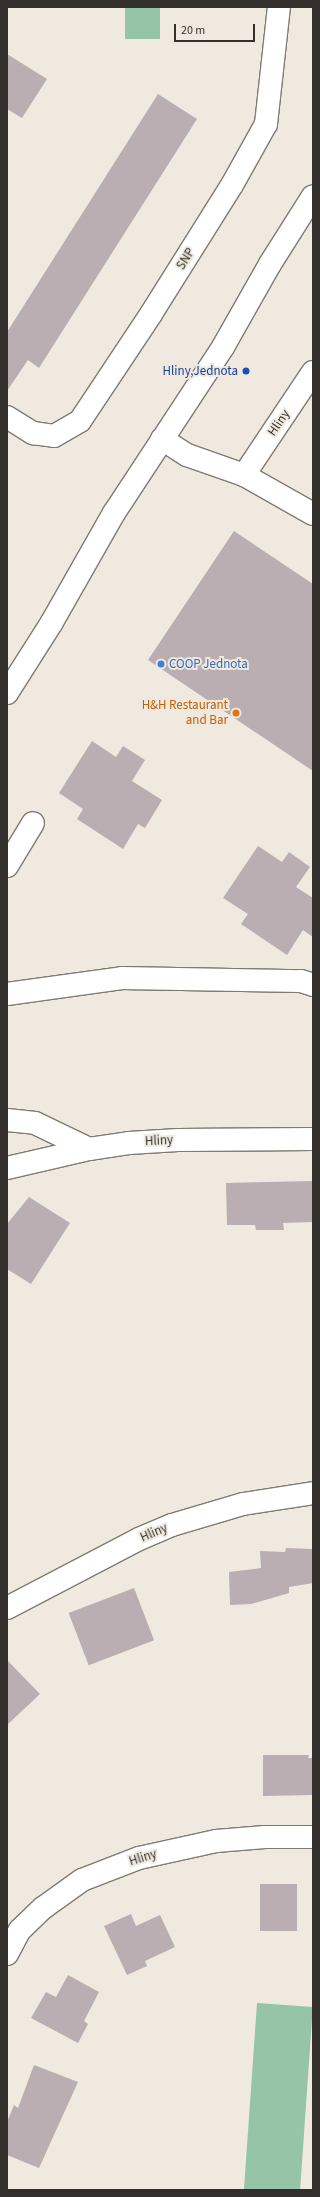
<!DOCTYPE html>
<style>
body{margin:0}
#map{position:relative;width:320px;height:2197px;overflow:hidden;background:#efe9e0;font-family:"Source Sans 3",sans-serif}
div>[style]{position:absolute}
.green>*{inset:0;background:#96c4a7;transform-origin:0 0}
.building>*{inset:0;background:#baaeb2;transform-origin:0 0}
.roads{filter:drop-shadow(1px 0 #807b72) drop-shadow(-1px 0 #807b72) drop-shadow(0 1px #807b72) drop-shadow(0 -1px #807b72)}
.minor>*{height:22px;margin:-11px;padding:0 11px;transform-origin:11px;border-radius:11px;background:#fff}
.major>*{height:22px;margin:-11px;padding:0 11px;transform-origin:11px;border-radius:11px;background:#fff}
.dots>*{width:11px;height:11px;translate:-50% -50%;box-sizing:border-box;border:2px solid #efe9e0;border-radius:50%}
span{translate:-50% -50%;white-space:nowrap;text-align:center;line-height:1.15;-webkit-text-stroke:4px #efe9e0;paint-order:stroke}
.street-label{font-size:13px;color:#322f2c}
.transit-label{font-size:13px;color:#164399}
.right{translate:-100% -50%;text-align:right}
.shop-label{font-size:13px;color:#366cbe}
.left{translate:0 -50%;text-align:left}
.food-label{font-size:13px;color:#c56008}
.frame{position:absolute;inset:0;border:8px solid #322f2c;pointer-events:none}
.scale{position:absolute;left:174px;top:24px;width:81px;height:18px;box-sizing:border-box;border:2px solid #322f2c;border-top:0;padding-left:5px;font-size:12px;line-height:14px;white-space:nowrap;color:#322f2c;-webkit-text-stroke:3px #efe9e0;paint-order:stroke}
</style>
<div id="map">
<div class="green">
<i style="left:125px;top:7px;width:35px;height:32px"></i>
<i style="left:257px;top:2003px;width:56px;height:187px;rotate:4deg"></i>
</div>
<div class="building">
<i style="clip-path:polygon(7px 54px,47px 79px,22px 118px,7px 109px)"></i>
<i style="clip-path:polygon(158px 94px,197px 119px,39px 368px,28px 360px,7px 391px,7px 332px)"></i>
<i style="clip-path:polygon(234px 531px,313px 584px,313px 771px,148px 660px)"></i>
<i style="clip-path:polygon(92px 741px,116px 757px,123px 746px,145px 760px,132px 781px,162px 800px,145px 828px,138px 824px,123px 849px,77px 819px,83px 809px,59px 793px)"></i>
<i style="clip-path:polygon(258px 846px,282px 862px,289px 852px,310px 867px,296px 887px,313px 898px,313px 937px,303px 930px,287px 955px,241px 924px,248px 914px,223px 898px)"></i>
<i style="clip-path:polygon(313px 1181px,313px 1222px,283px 1223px,284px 1230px,256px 1230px,255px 1225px,227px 1225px,226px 1183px)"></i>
<i style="clip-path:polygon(29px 1197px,70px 1223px,31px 1284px,7px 1269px,7px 1224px)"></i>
<i style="clip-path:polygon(286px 1548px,313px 1549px,313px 1583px,289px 1587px,289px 1593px,251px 1604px,230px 1605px,229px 1572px,261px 1568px,260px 1551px,285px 1552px)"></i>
<i style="left:134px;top:1588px;width:56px;height:70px;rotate:69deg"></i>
<i style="clip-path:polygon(7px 1660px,40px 1694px,7px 1725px)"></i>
<i style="clip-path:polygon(263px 1755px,309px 1755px,308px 1758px,313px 1758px,313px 1795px,263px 1796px)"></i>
<i style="left:260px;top:1884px;width:37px;height:47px"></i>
<i style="clip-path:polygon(131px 1914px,136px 1926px,160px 1915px,175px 1947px,145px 1961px,147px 1966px,127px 1975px,104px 1926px)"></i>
<i style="clip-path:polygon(68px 1975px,99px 1992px,84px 2021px,88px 2024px,78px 2043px,31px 2018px,46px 1992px,56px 1997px)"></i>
<i style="clip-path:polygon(34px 2065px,78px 2082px,39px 2168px,7px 2155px,7px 2122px,14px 2105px,18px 2108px)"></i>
</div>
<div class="roads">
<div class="minor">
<i style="left:7px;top:417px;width:31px;rotate:32deg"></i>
<i style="left:33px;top:433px;width:21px;rotate:8deg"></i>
<i style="left:54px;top:436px;width:30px;rotate:-30deg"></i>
<i style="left:80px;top:421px;width:128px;rotate:-56.4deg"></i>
<i style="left:151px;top:314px;width:152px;rotate:-57.9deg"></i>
<i style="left:232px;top:185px;width:70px;rotate:-60.9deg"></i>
<i style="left:266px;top:124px;width:118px;rotate:-83.7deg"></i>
<i style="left:162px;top:439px;width:30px;rotate:33deg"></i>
<i style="left:187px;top:455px;width:60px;rotate:19.3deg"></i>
<i style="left:244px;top:475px;width:124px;rotate:-56.2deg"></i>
<i style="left:244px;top:475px;width:79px;rotate:29.5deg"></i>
<i style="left:7px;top:866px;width:50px;rotate:-58.8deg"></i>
<i style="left:7px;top:994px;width:116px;rotate:-7.9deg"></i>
<i style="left:122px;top:978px;width:179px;rotate:1deg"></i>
<i style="left:301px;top:981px;width:13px;rotate:18deg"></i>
<i style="left:7px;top:1120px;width:28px;rotate:6deg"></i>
<i style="left:35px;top:1123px;width:60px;rotate:25.7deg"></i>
<i style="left:7px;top:1168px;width:84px;rotate:-13deg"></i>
<i style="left:89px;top:1149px;width:40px;rotate:-8.5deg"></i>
<i style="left:129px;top:1143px;width:49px;rotate:-3.5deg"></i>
<i style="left:178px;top:1140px;width:135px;rotate:-0.4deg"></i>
<i style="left:7px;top:1608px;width:149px;rotate:-27.6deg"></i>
<i style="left:139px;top:1539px;width:36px;rotate:-23deg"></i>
<i style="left:172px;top:1525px;width:74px;rotate:-16.5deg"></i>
<i style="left:243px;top:1504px;width:71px;rotate:-8.9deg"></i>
<i style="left:7px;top:1954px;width:27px;rotate:-62deg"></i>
<i style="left:20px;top:1930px;width:32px;rotate:-44deg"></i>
<i style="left:43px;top:1908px;width:48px;rotate:-35.7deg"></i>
<i style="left:82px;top:1880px;width:61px;rotate:-21.1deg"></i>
<i style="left:139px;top:1858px;width:79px;rotate:-12.4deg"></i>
<i style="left:216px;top:1841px;width:49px;rotate:-4.7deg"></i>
<i style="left:265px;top:1837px;width:48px"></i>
</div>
<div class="major">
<i style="left:7px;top:693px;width:84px;rotate:-57.6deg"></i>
<i style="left:52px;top:622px;width:125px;rotate:-60.4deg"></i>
<i style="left:114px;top:513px;width:199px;rotate:-56.7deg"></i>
<i style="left:223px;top:347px;width:95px;rotate:-60.5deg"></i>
<i style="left:270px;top:264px;width:80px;rotate:-57.7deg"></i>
</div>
</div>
<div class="dots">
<i style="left:246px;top:371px;background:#1a4fb4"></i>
<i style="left:161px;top:664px;background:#3f7fe0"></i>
<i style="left:236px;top:713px;background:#e8710a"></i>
</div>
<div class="street-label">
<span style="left:186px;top:259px;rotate:-58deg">SNP</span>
<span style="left:279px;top:423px;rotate:-56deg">Hliny</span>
<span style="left:159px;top:1141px;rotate:-3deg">Hliny</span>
<span style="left:154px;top:1533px;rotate:-23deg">Hliny</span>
<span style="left:143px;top:1858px;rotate:-17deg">Hliny</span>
</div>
<div class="transit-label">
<span class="right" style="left:238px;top:371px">Hliny,Jednota</span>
</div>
<div class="shop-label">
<span class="left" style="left:169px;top:664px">COOP Jednota</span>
</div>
<div class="food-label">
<span class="right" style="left:228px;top:713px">H&amp;H Restaurant<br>and Bar</span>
</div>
<div class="frame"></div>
<div class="scale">20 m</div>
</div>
